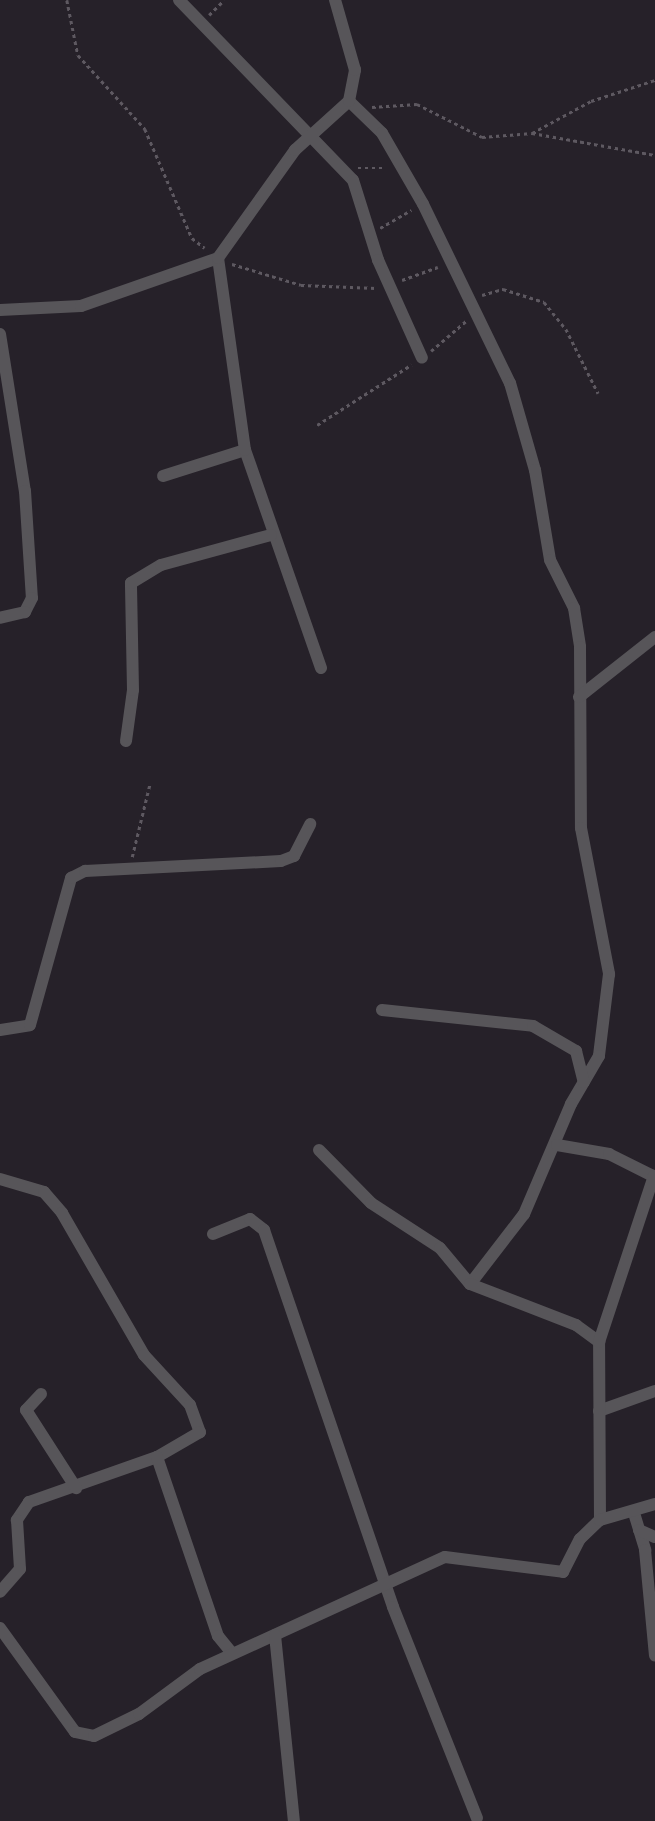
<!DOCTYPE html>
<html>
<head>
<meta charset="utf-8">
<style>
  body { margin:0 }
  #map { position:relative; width:655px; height:1821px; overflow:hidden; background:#262129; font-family:Overpass,sans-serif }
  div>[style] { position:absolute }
  .path>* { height:2.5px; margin-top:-1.25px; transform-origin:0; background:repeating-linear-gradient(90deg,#5e5961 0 3.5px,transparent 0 7px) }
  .minor>* { height:12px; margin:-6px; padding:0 6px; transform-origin:6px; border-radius:6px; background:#575559 }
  span { translate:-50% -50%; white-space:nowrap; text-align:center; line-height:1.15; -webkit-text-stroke:5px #0e0b0f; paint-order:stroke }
</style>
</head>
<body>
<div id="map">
  <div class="path">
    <div style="left:67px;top:0;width:56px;rotate:78.7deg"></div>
    <div style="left:78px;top:55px;width:100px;rotate:47.8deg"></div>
    <div style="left:145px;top:129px;width:119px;rotate:66.7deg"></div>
    <div style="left:192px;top:238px;width:16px;rotate:38deg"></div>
    <div style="left:209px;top:15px;width:21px;rotate:-45deg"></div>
    <div style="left:372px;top:107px;width:45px;rotate:-3.8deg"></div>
    <div style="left:417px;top:104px;width:73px;rotate:26.9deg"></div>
    <div style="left:482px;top:137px;width:50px;rotate:-4.6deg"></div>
    <div style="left:532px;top:133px;width:125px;rotate:10.1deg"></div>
    <div style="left:532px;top:133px;width:67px;rotate:-28.5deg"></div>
    <div style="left:591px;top:101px;width:67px;rotate:-18.2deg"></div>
    <div style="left:358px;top:168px;width:28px"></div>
    <div style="left:380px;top:228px;width:36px;rotate:-30deg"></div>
    <div style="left:232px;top:264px;width:72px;rotate:16.9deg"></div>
    <div style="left:301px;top:285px;width:75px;rotate:2.3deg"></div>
    <div style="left:402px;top:280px;width:38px;rotate:-20deg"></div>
    <div style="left:482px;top:295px;width:22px;rotate:-16deg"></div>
    <div style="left:503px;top:289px;width:43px;rotate:17.6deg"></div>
    <div style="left:544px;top:302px;width:35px;rotate:51deg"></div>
    <div style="left:566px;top:329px;width:72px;rotate:63.4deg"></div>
    <div style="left:431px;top:351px;width:46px;rotate:-40.6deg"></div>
    <div style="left:317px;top:425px;width:112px;rotate:-32.6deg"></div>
    <div style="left:132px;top:857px;width:76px;rotate:-76.3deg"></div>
  </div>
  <div class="minor">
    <div style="left:179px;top:0;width:250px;rotate:46deg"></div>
    <div style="left:353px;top:180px;width:84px;rotate:72.6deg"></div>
    <div style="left:378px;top:260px;width:107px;rotate:65.8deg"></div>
    <div style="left:349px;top:101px;width:46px;rotate:44.1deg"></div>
    <div style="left:382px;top:133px;width:82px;rotate:60deg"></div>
    <div style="left:423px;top:204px;width:199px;rotate:64.1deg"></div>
    <div style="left:510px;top:383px;width:91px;rotate:74deg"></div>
    <div style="left:535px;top:470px;width:91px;rotate:80.5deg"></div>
    <div style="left:550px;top:560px;width:54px;rotate:63.4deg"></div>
    <div style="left:574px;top:608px;width:39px;rotate:81deg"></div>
    <div style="left:580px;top:647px;width:181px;rotate:89.7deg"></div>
    <div style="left:581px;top:828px;width:149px;rotate:79.1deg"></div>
    <div style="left:609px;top:974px;width:83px;rotate:97deg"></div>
    <div style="left:599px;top:1056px;width:56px;rotate:120.3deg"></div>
    <div style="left:571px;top:1104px;width:120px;rotate:113.1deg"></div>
    <div style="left:524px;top:1214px;width:88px;rotate:127.6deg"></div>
    <div style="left:0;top:310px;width:81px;rotate:-2.8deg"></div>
    <div style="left:81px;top:306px;width:145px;rotate:-19.3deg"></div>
    <div style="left:0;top:334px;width:159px;rotate:81deg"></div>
    <div style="left:25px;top:491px;width:107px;rotate:86.3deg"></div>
    <div style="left:32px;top:598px;width:16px;rotate:117deg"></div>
    <div style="left:25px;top:612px;width:26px;rotate:167deg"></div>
    <div style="left:163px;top:476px;width:86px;rotate:-17.6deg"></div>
    <div style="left:321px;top:668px;width:231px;rotate:-109.2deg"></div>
    <div style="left:245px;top:450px;width:194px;rotate:-98deg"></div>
    <div style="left:218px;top:258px;width:133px;rotate:-54.5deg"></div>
    <div style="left:295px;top:150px;width:73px;rotate:-42.2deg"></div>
    <div style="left:349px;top:101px;width:32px;rotate:-79deg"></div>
    <div style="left:355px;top:70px;width:73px;rotate:-105.9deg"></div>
    <div style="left:579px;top:697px;width:97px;rotate:-38.3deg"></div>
    <div style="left:126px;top:741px;width:51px;rotate:-82.2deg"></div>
    <div style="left:133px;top:690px;width:107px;rotate:-91.1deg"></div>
    <div style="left:131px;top:583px;width:35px;rotate:-31deg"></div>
    <div style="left:161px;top:565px;width:114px;rotate:-15.3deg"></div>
    <div style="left:382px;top:1010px;width:152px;rotate:6deg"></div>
    <div style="left:533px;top:1026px;width:50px;rotate:30.2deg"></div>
    <div style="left:576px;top:1051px;width:32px;rotate:76deg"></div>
    <div style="left:0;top:1030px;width:30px;rotate:-9deg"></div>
    <div style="left:30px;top:1025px;width:153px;rotate:-74.4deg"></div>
    <div style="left:71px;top:878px;width:16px;rotate:-27deg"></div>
    <div style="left:85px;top:871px;width:196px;rotate:-2.9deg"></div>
    <div style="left:281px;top:861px;width:14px;rotate:-21deg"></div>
    <div style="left:294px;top:856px;width:36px;rotate:-63deg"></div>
    <div style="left:557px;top:1145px;width:53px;rotate:9.8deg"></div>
    <div style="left:609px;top:1154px;width:51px;rotate:26.6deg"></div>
    <div style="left:319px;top:1150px;width:74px;rotate:45.5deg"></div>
    <div style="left:371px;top:1203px;width:82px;rotate:33.1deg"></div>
    <div style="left:440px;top:1248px;width:47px;rotate:50.2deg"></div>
    <div style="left:470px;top:1284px;width:114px;rotate:21.1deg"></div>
    <div style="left:576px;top:1325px;width:29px;rotate:36deg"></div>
    <div style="left:0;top:1179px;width:46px;rotate:16.5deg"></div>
    <div style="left:44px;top:1192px;width:28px;rotate:49deg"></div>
    <div style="left:62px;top:1213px;width:164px;rotate:60deg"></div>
    <div style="left:144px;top:1355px;width:68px;rotate:47.4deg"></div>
    <div style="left:190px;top:1405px;width:29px;rotate:70deg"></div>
    <div style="left:200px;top:1432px;width:50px;rotate:149.8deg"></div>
    <div style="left:157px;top:1457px;width:136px;rotate:160.6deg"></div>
    <div style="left:29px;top:1502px;width:22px;rotate:124deg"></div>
    <div style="left:17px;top:1520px;width:49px;rotate:86.5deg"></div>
    <div style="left:20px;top:1569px;width:30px;rotate:131deg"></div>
    <div style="left:213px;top:1234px;width:40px;rotate:-22deg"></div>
    <div style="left:250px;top:1219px;width:18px;rotate:38deg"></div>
    <div style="left:264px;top:1230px;width:398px;rotate:71.1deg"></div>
    <div style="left:393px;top:1607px;width:227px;rotate:68.3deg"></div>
    <div style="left:41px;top:1394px;width:22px;rotate:133deg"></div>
    <div style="left:26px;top:1410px;width:93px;rotate:57.3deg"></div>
    <div style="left:599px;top:1411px;width:59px;rotate:-19.7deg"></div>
    <div style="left:157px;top:1457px;width:189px;rotate:71.2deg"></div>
    <div style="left:218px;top:1636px;width:22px;rotate:51deg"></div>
    <div style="left:634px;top:1513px;width:39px;rotate:73deg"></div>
    <div style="left:645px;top:1550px;width:106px;rotate:84.6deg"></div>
    <div style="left:600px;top:1520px;width:178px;rotate:-90.3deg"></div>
    <div style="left:599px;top:1342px;width:175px;rotate:-71.7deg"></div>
    <div style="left:639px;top:1530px;width:17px;rotate:24deg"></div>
    <div style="left:0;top:1628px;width:128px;rotate:54.2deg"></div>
    <div style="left:75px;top:1732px;width:19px;rotate:12deg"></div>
    <div style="left:94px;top:1736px;width:50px;rotate:-26.1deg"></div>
    <div style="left:139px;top:1714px;width:76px;rotate:-36.4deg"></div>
    <div style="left:200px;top:1669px;width:269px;rotate:-24.6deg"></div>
    <div style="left:445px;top:1557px;width:119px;rotate:7.2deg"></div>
    <div style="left:563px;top:1572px;width:37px;rotate:-63deg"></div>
    <div style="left:580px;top:1539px;width:28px;rotate:-44deg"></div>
    <div style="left:600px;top:1520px;width:57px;rotate:-16.2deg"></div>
    <div style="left:275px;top:1635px;width:187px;rotate:84.2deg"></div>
  </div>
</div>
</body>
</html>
